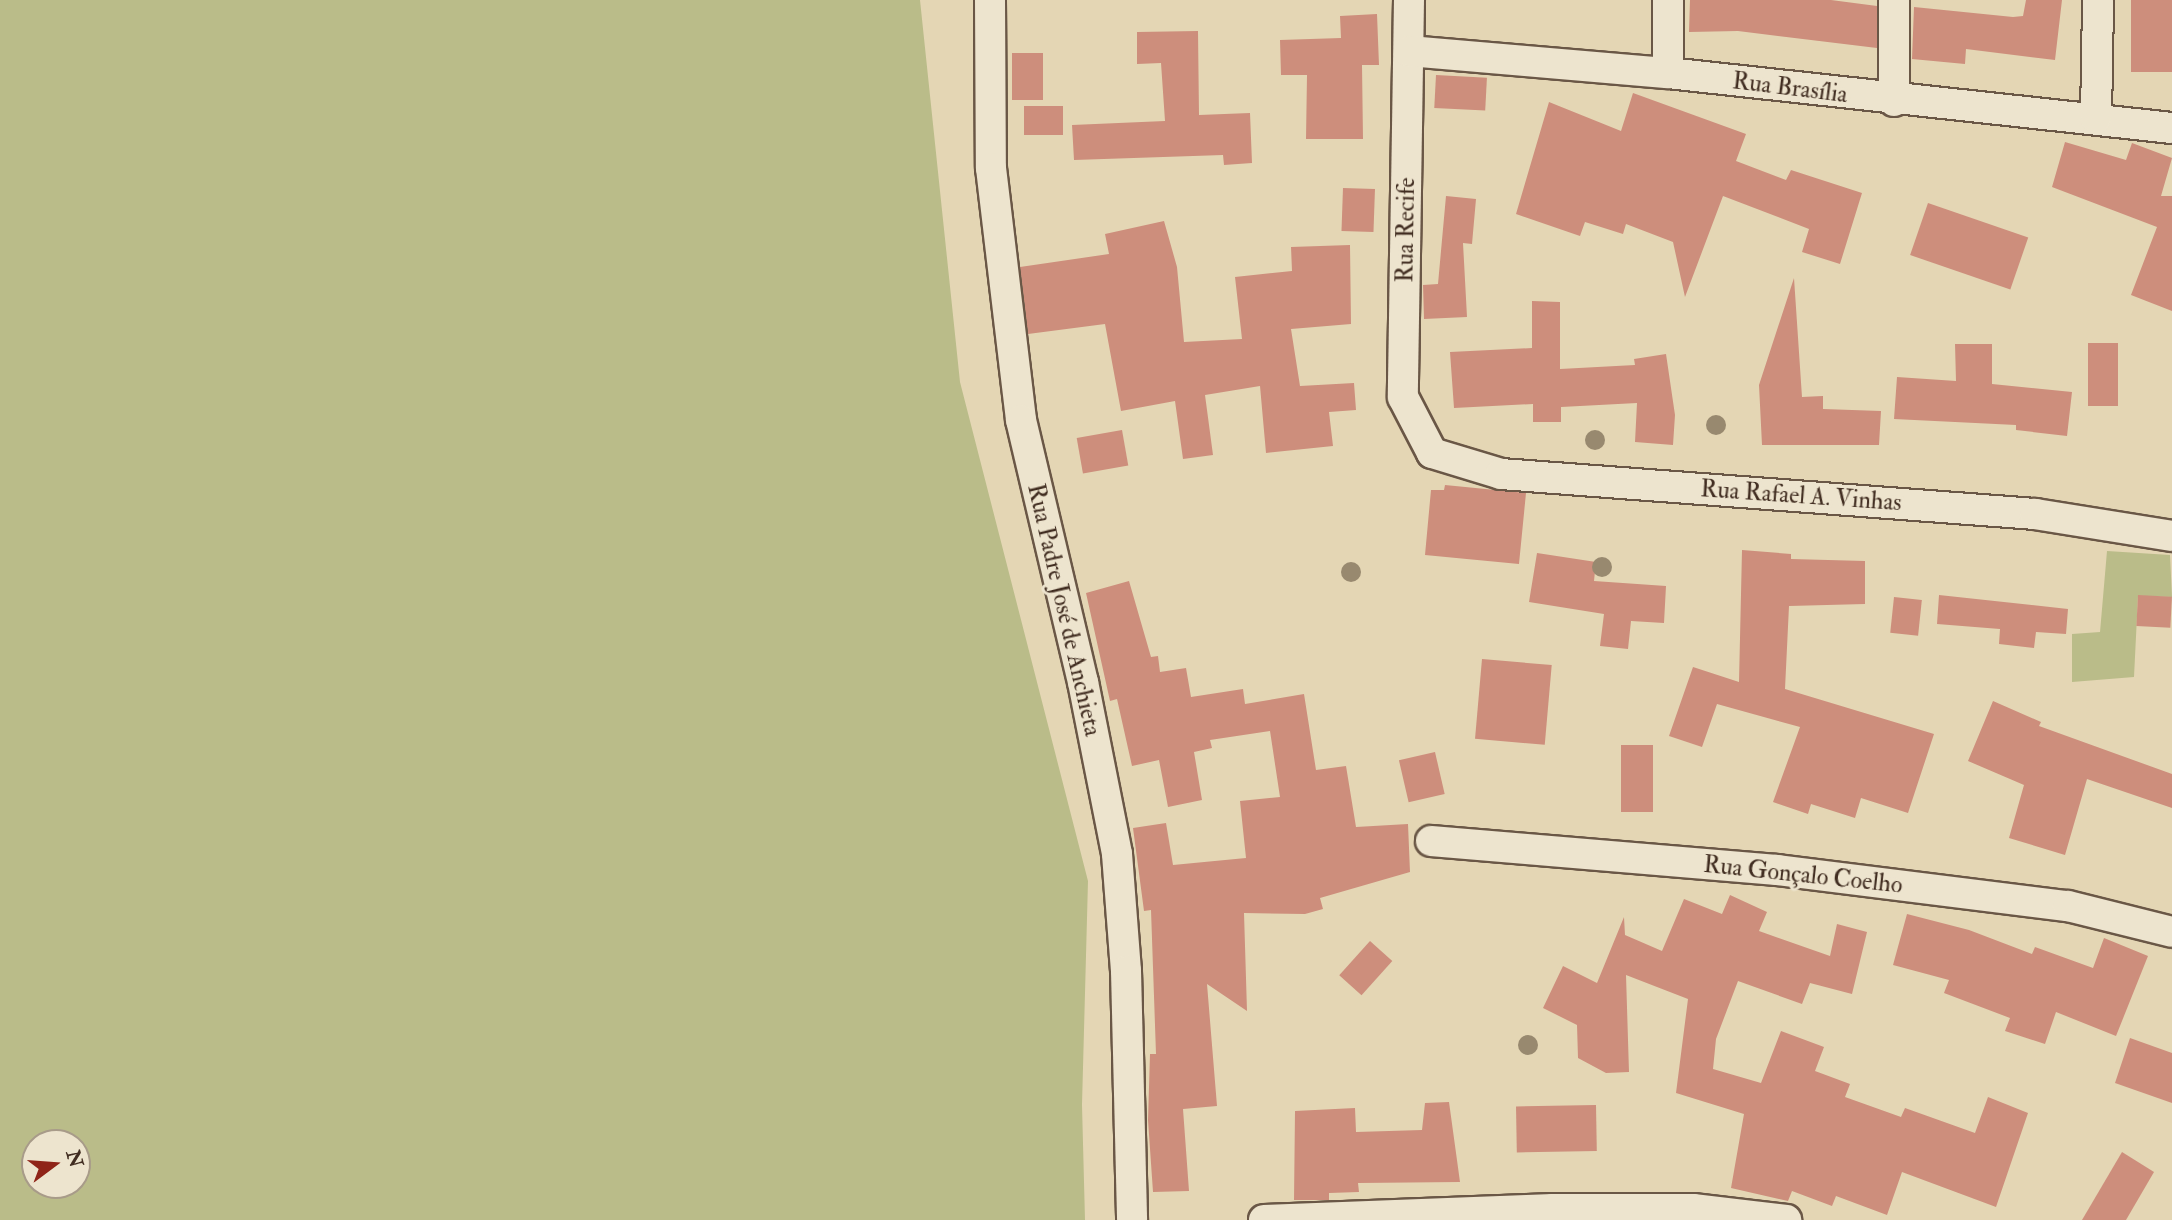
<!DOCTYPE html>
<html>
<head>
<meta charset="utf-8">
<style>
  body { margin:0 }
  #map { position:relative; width:2172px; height:1220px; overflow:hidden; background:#e4d6b4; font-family:"IM FELL Double Pica",serif }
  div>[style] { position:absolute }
  .green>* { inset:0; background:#babc89 }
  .building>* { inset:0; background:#cd8e7c; transform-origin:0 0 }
  .roads { filter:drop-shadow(2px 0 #6a5746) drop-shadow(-2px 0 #6a5746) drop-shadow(0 2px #6a5746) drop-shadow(0 -2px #6a5746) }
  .minor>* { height:30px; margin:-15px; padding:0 15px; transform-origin:15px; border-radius:15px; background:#ede4ce }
  .trees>* { width:20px; height:20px; margin:-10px; border-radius:50%; background:#98896f }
  span { translate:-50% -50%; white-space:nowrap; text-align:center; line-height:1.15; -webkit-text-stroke:6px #ede4ce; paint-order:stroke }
  .street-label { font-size:24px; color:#412d21 }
  .north { position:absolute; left:21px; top:1129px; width:70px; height:70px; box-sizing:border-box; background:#ede4ce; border:2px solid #a89b89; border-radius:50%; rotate:74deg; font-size:19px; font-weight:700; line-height:28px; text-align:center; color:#412d21 }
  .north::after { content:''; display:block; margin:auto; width:24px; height:32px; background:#8f2418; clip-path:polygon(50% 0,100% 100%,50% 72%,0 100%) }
</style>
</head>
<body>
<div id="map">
  <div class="green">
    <div style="clip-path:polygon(evenodd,0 0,920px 0,960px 382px,1088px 881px,1082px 1105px,1085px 1220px,0 1220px,0 0,77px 1143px,77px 1185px,35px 1185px,35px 1143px,77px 1143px)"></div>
    <div style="clip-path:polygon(2107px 551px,2170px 555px,2172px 597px,2138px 596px,2134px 677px,2072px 682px,2072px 634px,2100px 632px)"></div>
  </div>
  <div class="building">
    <div style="clip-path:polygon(1690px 0,1831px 0,1877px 6px,1877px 48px,1738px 31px,1689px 32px)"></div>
    <div style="clip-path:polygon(2026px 0,2062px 0,2055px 60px,1966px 49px,1965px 64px,1912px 59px,1914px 7px,2013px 17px,2023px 16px)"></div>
    <div style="left:2131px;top:0;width:41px;height:72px"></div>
    <div style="clip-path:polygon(1377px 14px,1379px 65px,1362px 65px,1363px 139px,1306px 139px,1307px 75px,1281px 75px,1280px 40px,1341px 38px,1340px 16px)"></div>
    <div style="clip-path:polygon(1198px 31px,1199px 115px,1250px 113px,1252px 163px,1224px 165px,1223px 155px,1074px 160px,1072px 125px,1165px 121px,1161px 63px,1137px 64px,1137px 32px)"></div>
    <div style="left:1012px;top:53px;width:31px;height:47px"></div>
    <div style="left:1436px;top:75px;width:51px;height:33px;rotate:3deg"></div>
    <div style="clip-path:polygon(1633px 93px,1746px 134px,1736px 161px,1786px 180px,1791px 170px,1862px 193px,1840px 264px,1802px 252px,1809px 229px,1723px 196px,1685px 297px,1673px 242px,1626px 224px,1623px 234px,1585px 222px,1580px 236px,1516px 214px,1549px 102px,1621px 131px)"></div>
    <div style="left:1024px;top:106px;width:39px;height:29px"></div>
    <div style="clip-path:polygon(2065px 142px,2126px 160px,2132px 143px,2172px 158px,2161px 196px,2172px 196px,2172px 311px,2131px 295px,2157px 227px,2052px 187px)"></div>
    <div style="left:1343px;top:188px;width:32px;height:43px;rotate:2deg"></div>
    <div style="clip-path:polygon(1446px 196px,1476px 199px,1472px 244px,1463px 243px,1467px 317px,1424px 319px,1423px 285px,1438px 284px)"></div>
    <div style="left:1928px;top:203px;width:106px;height:55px;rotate:19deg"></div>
    <div style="clip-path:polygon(1164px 221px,1177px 267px,1184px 342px,1242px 339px,1235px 277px,1292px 271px,1291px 247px,1350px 245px,1351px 324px,1291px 329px,1300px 386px,1354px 383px,1356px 410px,1329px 412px,1333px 446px,1266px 453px,1260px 386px,1205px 395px,1213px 455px,1183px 459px,1175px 401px,1121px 411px,1105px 324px,1028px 334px,1020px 267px,1109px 254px,1105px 234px)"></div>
    <div style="clip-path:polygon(1794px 278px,1802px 397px,1823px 396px,1823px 409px,1881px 411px,1879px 445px,1762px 445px,1759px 385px)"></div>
    <div style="clip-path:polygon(1532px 301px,1560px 302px,1560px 369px,1635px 365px,1634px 359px,1666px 354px,1675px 415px,1673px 445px,1635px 442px,1637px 403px,1561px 407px,1561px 422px,1533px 422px,1533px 404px,1454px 408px,1450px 352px,1532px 348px)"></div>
    <div style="left:2088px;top:343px;width:30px;height:63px"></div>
    <div style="clip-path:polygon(1955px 344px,1992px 344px,1992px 384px,2072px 392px,2067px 436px,2016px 430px,2016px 425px,1894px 419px,1897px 377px,1956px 381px)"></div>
    <div style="left:1122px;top:430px;width:36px;height:46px;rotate:80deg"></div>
    <div style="clip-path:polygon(1445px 485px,1526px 493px,1519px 564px,1425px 555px,1431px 490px,1444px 490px)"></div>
    <div style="clip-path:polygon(1742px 550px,1791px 554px,1791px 559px,1865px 561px,1865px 604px,1789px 606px,1785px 689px,1934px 734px,1908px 813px,1861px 798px,1855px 818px,1811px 804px,1808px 814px,1773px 802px,1800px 727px,1717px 704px,1702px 747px,1669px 736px,1693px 667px,1739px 682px)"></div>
    <div style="clip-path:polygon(1537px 553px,1596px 562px,1594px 581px,1666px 586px,1664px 623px,1631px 621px,1628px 649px,1600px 646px,1604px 614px,1529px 602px)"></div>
    <div style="clip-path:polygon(1129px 581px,1151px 657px,1158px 656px,1160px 672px,1186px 668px,1191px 697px,1243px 689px,1245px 704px,1304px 694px,1316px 770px,1346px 766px,1356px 827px,1408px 824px,1410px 872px,1320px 898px,1323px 909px,1305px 914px,1244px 913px,1247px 1011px,1207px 984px,1217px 1106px,1183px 1109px,1189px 1191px,1153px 1192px,1148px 1120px,1150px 1054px,1156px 1054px,1151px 910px,1144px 911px,1133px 828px,1166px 823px,1173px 865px,1246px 858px,1240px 801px,1280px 797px,1270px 731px,1210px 740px,1212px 748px,1194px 752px,1202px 800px,1168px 807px,1159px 760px,1132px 766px,1117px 699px,1110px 701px,1086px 593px)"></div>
    <div style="clip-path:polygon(1939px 595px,2068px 609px,2066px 634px,2036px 632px,2034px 648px,1999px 644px,2000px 629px,1937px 624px)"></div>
    <div style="left:2138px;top:595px;width:34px;height:31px;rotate:3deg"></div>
    <div style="left:1894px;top:597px;width:28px;height:36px;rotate:6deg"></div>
    <div style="left:1482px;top:659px;width:70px;height:80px;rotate:5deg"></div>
    <div style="clip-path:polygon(1993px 701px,2041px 722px,2039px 726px,2172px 774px,2172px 808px,2087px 779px,2065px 855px,2009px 838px,2024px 785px,1968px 761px)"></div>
    <div style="left:1621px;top:745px;width:32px;height:67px"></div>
    <div style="left:1435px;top:752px;width:43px;height:37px;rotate:77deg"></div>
    <div style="clip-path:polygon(1730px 895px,1767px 912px,1759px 931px,1830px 956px,1837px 924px,1867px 932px,1852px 994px,1810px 983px,1802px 1004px,1738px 981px,1716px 1039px,1713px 1069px,1761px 1083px,1781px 1031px,1824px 1047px,1815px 1071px,1850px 1084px,1845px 1097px,1901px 1117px,1905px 1108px,1975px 1133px,1988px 1097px,2028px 1113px,1996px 1207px,1902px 1172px,1887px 1215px,1836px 1196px,1832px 1206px,1792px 1191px,1788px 1201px,1731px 1188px,1744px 1114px,1676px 1093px,1688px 999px,1626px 975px,1629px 1072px,1606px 1073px,1578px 1058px,1577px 1025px,1543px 1008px,1563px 966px,1597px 983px,1624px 917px,1625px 935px,1662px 951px,1684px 899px,1722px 914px)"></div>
    <div style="clip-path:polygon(1907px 914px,1969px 930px,2032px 954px,2035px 947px,2093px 968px,2104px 938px,2148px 956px,2116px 1036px,2056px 1012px,2045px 1044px,2005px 1031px,2010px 1018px,1944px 993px,1949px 980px,1893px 965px)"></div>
    <div style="left:1370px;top:941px;width:30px;height:46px;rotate:42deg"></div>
    <div style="clip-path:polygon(2130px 1038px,2172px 1053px,2172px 1103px,2115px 1083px)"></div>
    <div style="clip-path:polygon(1449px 1102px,1460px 1182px,1358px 1183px,1359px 1192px,1329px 1193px,1329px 1200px,1294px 1200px,1295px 1111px,1355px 1108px,1356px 1132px,1422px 1130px,1425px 1103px)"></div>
    <div style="left:1596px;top:1105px;width:46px;height:80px;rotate:89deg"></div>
    <div style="clip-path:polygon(2122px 1152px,2154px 1172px,2126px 1220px,2082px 1220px)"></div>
  </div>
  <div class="roads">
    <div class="minor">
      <div style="left:990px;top:0;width:168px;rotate:89.7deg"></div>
      <div style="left:991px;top:168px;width:254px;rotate:83.2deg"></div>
      <div style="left:1021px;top:420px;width:269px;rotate:76.7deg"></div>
      <div style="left:1083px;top:682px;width:175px;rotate:78.8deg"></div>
      <div style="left:1117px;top:854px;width:117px;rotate:85.6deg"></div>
      <div style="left:1126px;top:971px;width:249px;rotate:88.6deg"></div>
      <div style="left:1409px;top:0;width:397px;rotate:90.9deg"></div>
      <div style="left:1403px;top:397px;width:63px;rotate:62.6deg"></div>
      <div style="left:1432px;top:453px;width:72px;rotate:16.9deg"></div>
      <div style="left:1501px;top:474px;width:535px;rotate:4.28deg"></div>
      <div style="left:2035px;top:514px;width:139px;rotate:9.1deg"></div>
      <div style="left:1894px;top:0;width:101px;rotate:90deg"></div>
      <div style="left:1409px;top:51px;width:260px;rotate:4.9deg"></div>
      <div style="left:1668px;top:73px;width:507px;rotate:6.23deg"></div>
      <div style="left:1668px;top:73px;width:73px;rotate:-90deg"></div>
      <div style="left:2096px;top:118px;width:118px;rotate:-89deg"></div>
      <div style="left:1431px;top:841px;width:347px;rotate:4.8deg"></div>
      <div style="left:1777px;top:870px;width:293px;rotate:7.1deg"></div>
      <div style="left:2068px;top:906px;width:107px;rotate:14deg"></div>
      <div style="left:1264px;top:1220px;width:289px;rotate:-2.2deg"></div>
      <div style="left:1553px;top:1209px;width:140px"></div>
      <div style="left:1693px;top:1209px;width:94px;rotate:6.7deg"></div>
    </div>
  </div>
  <div class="trees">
    <div style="left:1716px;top:425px"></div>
    <div style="left:1595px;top:440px"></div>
    <div style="left:1602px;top:567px"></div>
    <div style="left:1351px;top:572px"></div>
    <div style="left:1528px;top:1045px"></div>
  </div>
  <div class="street-label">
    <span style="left:1790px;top:88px;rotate:7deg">Rua Brasília</span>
    <span style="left:1406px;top:230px;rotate:-89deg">Rua Recife</span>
    <span style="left:1801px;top:496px;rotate:4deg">Rua Rafael A. Vinhas</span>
    <span style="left:1064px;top:610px;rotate:77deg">Rua Padre José de Anchieta</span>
    <span style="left:1803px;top:875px;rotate:6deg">Rua Gonçalo Coelho</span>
  </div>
  <div class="north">N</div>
</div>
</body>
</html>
